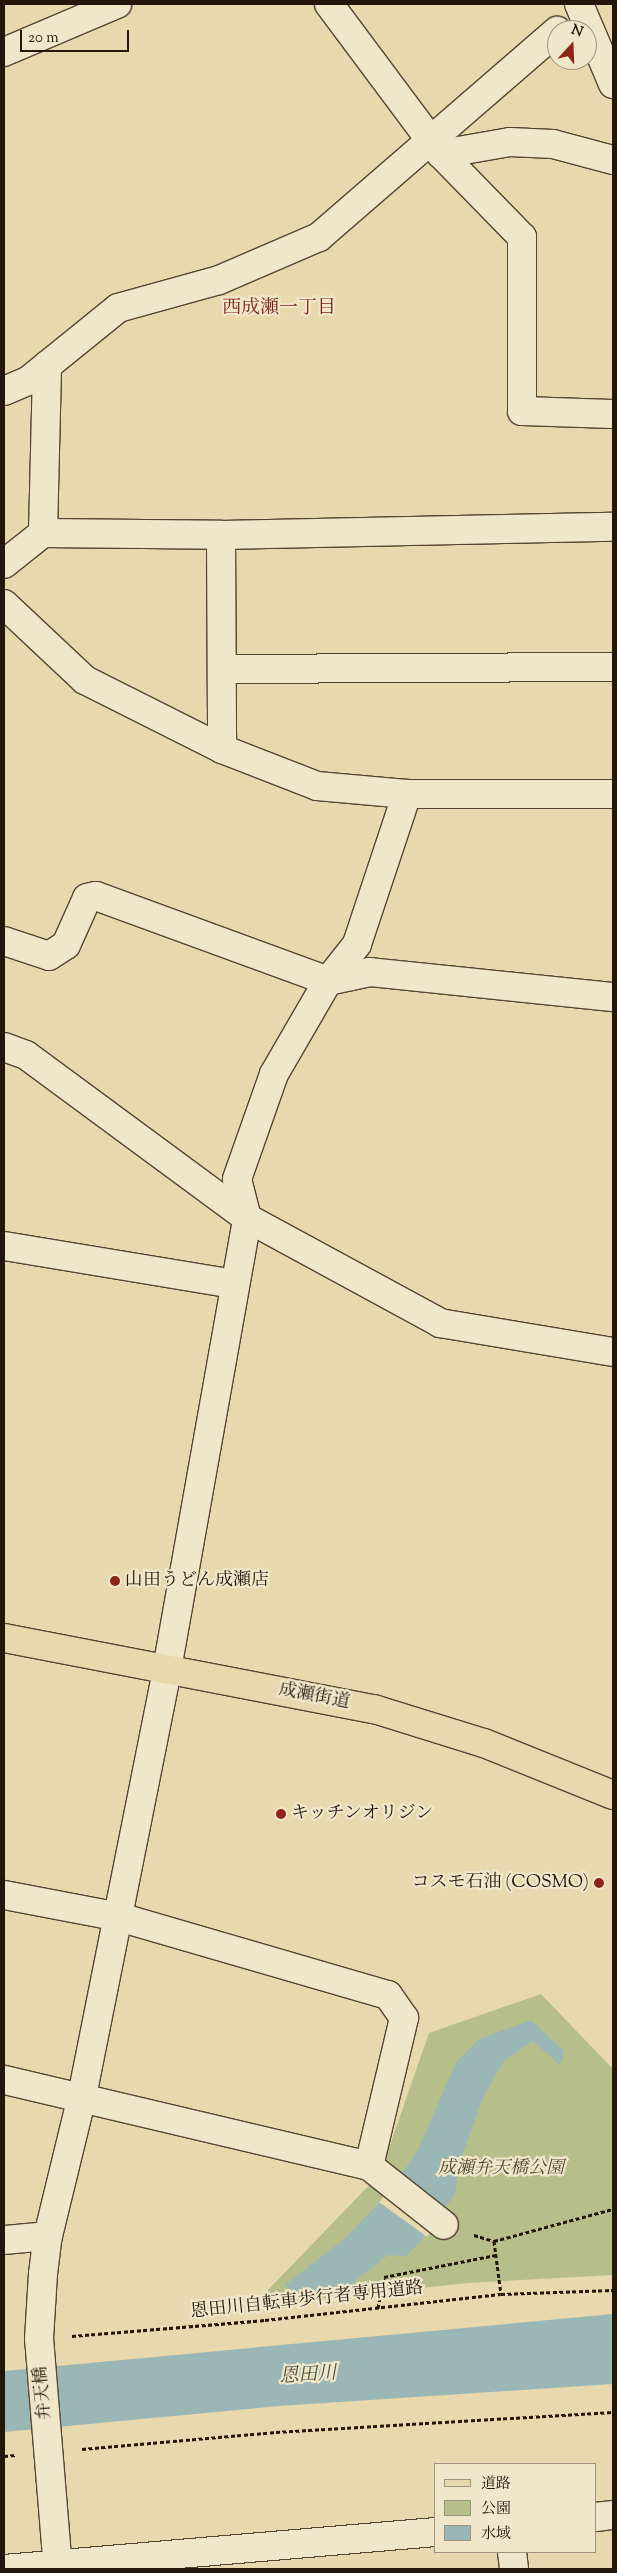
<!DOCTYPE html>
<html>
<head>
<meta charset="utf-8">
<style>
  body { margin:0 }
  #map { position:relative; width:617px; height:2573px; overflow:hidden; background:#e8d8ae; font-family:"Sorts Mill Goudy","Noto Serif JP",serif }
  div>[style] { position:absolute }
  .green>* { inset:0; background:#b6bf8a }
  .water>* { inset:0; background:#9bb7b5 }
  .pier>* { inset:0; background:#e8d8ae; transform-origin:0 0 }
  .path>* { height:3px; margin-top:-1.5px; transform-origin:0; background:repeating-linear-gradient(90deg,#24160a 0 4px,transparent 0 6.5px) }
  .roads { filter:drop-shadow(1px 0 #554633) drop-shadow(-1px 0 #554633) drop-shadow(0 1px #554633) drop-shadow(0 -1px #554633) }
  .minor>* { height:28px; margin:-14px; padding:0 14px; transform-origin:14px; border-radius:14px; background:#f0e6ca }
  .major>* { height:28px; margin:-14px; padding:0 14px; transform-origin:14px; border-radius:14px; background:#e8d8ae }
  .dots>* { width:14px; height:14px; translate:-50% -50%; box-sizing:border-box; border:2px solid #f0e6ca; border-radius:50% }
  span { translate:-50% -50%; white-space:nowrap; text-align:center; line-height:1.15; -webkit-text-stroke:4.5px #f0e6ca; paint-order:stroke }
  .poi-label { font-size:18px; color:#24160a }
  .left { translate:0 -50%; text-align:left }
  .right { translate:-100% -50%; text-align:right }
  .street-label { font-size:18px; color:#24160a }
  .park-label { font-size:18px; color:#504930; font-style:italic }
  .neighbourhood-label { font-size:19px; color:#7a1f14 }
  .water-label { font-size:19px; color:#4e4e46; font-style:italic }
  .frame { position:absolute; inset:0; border:5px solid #24160a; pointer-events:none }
  .legend { position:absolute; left:434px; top:2463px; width:162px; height:90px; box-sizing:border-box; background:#f0e6ca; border:1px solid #9e937d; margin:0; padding:6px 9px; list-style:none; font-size:15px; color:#24160a }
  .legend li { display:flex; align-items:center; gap:10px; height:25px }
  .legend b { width:25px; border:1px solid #9e937d }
  .north { position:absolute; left:547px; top:20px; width:50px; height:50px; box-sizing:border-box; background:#f0e6ca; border:1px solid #9e937d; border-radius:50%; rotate:20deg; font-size:14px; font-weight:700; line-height:20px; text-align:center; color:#24160a }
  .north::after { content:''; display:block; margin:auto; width:18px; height:22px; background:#8f2418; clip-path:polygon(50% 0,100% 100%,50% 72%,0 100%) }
  .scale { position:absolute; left:20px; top:30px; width:109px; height:22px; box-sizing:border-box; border:2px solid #24160a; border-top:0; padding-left:6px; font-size:15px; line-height:18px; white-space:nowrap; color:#24160a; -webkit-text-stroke:4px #f0e6ca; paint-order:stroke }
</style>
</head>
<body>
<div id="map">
  <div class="green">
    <div style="clip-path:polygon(541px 1994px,613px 2069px,613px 2275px,468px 2283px,283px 2303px,267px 2291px,380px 2174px,429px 2033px)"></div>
  </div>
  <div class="water">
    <div style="clip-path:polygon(531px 2020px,564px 2051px,560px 2065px,533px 2041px,504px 2061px,482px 2100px,459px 2165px,455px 2194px,418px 2244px,406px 2256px,388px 2255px,356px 2280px,348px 2291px,297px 2295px,285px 2285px,344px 2239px,389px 2193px,418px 2150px,456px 2062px,479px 2039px)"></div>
    <div style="clip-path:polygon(613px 2314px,613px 2384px,279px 2406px,4px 2432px,4px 2371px)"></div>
  </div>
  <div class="pier">
    <div style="left:400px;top:2174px;width:59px;height:35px;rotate:36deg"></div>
  </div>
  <div class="path">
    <div style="left:474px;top:2235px;width:21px;rotate:17deg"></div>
    <div style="left:494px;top:2241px;width:123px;rotate:-15.1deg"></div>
    <div style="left:494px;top:2241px;width:53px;rotate:82.5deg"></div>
    <div style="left:378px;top:2308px;width:32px;rotate:-79deg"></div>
    <div style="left:384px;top:2277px;width:114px;rotate:-11.1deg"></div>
    <div style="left:72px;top:2336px;width:194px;rotate:-4.7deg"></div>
    <div style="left:265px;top:2320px;width:237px;rotate:-6.3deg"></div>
    <div style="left:501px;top:2294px;width:112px;rotate:-2deg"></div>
    <div style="left:82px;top:2449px;width:195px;rotate:-5deg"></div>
    <div style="left:276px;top:2432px;width:338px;rotate:-3.4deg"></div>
    <div style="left:4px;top:2456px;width:12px;rotate:-5deg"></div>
  </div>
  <div class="roads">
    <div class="minor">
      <div style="left:329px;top:4px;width:187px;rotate:53.3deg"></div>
      <div style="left:441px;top:154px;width:116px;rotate:45.7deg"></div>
      <div style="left:522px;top:237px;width:174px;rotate:90deg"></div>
      <div style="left:522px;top:411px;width:91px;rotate:1.9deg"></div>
      <div style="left:579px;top:4px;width:87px;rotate:67deg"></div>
      <div style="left:4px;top:52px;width:123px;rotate:-23deg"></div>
      <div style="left:441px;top:154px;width:70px;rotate:-9.9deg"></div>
      <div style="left:510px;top:142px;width:43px;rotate:2.7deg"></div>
      <div style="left:553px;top:144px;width:62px;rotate:14.9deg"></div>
      <div style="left:4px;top:391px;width:26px;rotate:-23deg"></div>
      <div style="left:28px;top:381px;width:116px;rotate:-39deg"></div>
      <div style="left:118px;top:308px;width:105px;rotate:-15.5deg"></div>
      <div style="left:219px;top:280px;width:109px;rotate:-23.3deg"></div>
      <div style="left:319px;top:237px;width:315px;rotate:-40.9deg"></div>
      <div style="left:43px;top:533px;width:168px;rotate:-88.6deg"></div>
      <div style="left:221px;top:535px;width:214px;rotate:89.7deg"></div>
      <div style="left:4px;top:564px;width:50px;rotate:-38.5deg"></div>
      <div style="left:43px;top:533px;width:178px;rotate:0.6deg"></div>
      <div style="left:221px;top:535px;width:392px;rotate:-1.2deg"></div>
      <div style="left:4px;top:604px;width:111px;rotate:43.2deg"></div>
      <div style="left:85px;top:680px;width:153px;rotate:26.7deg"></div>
      <div style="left:222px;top:749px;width:102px;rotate:21.3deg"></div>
      <div style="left:317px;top:786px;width:90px;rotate:5.1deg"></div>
      <div style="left:407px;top:794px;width:206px"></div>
      <div style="left:224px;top:669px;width:389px;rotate:-0.3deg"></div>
      <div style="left:4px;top:941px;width:47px;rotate:18.4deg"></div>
      <div style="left:49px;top:956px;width:20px;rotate:-33deg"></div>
      <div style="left:66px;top:945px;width:51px;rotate:-65.9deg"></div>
      <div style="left:87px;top:898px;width:9px;rotate:-13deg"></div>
      <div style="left:96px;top:896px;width:247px;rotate:20.1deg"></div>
      <div style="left:328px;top:981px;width:43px;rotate:-12.1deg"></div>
      <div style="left:370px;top:972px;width:244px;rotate:5.9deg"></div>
      <div style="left:4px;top:1047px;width:23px;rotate:20deg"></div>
      <div style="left:26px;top:1055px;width:275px;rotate:36.4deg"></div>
      <div style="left:247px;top:1218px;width:220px;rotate:28.5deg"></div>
      <div style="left:440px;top:1323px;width:175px;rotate:9.5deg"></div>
      <div style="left:4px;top:1246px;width:232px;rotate:9.4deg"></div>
      <div style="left:4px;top:1895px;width:117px;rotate:10.8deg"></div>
      <div style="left:119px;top:1917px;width:280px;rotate:16.2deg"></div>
      <div style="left:388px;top:1995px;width:28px;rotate:55deg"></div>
      <div style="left:404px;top:2018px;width:152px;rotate:103.3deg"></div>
      <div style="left:369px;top:2166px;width:375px;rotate:-166.7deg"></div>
      <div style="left:369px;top:2166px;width:95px;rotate:38.2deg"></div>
      <div style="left:4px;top:2240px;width:44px;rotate:-5.2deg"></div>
      <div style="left:596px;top:2517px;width:17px;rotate:-7deg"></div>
      <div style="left:512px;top:2552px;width:17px;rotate:83deg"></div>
      <div style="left:4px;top:2569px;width:434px;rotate:-4.9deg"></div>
      <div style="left:58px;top:2569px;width:231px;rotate:-94.7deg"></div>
      <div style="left:39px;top:2339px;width:65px;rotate:-86.5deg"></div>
      <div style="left:43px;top:2274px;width:38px;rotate:-83deg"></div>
      <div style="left:48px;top:2236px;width:144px;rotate:-76.3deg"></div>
      <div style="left:82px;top:2096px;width:435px;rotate:-78.7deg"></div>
      <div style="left:167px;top:1669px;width:458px;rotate:-79.9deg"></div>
      <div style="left:247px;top:1218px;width:40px;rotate:-104.4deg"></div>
      <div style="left:237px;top:1179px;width:111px;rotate:-70.6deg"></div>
      <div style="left:274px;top:1074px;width:108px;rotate:-59.9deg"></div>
      <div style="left:328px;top:981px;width:47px;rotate:-51.9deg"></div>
      <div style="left:357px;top:944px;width:158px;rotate:-71.6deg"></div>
    </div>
    <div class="major">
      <div style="left:4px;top:1638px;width:377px;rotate:10.9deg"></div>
      <div style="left:374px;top:1709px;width:115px;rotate:17.2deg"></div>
      <div style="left:484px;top:1743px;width:139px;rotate:22deg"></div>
    </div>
  </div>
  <div class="dots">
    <div style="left:115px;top:1581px;background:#8f2418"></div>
    <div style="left:281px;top:1814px;background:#8f2418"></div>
    <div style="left:599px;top:1883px;background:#8f2418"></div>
  </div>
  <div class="poi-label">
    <span class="left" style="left:125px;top:1581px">山田うどん成瀬店</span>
    <span class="left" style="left:291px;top:1814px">キッチンオリジン</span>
    <span class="right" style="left:589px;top:1883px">コスモ石油 (COSMO)</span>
  </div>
  <div class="street-label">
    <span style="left:314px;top:1697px;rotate:11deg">成瀬街道</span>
    <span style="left:307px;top:2301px;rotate:-6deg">恩田川自転車歩行者専用道路</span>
    <span style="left:44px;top:2393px;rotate:-95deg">弁天橋</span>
  </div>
  <div class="park-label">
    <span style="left:501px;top:2169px">成瀬弁天橋公園</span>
  </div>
  <div class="neighbourhood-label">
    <span style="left:279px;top:309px">西成瀬一丁目</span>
  </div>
  <div class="water-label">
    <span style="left:308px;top:2376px;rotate:-4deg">恩田川</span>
  </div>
  <div class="frame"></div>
  <ul class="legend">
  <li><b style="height:6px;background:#e8d8ae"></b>道路</li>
  <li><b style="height:14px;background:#b6bf8a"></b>公園</li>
  <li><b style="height:14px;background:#9bb7b5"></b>水域</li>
  </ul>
  <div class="north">N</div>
  <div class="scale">20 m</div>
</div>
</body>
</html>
